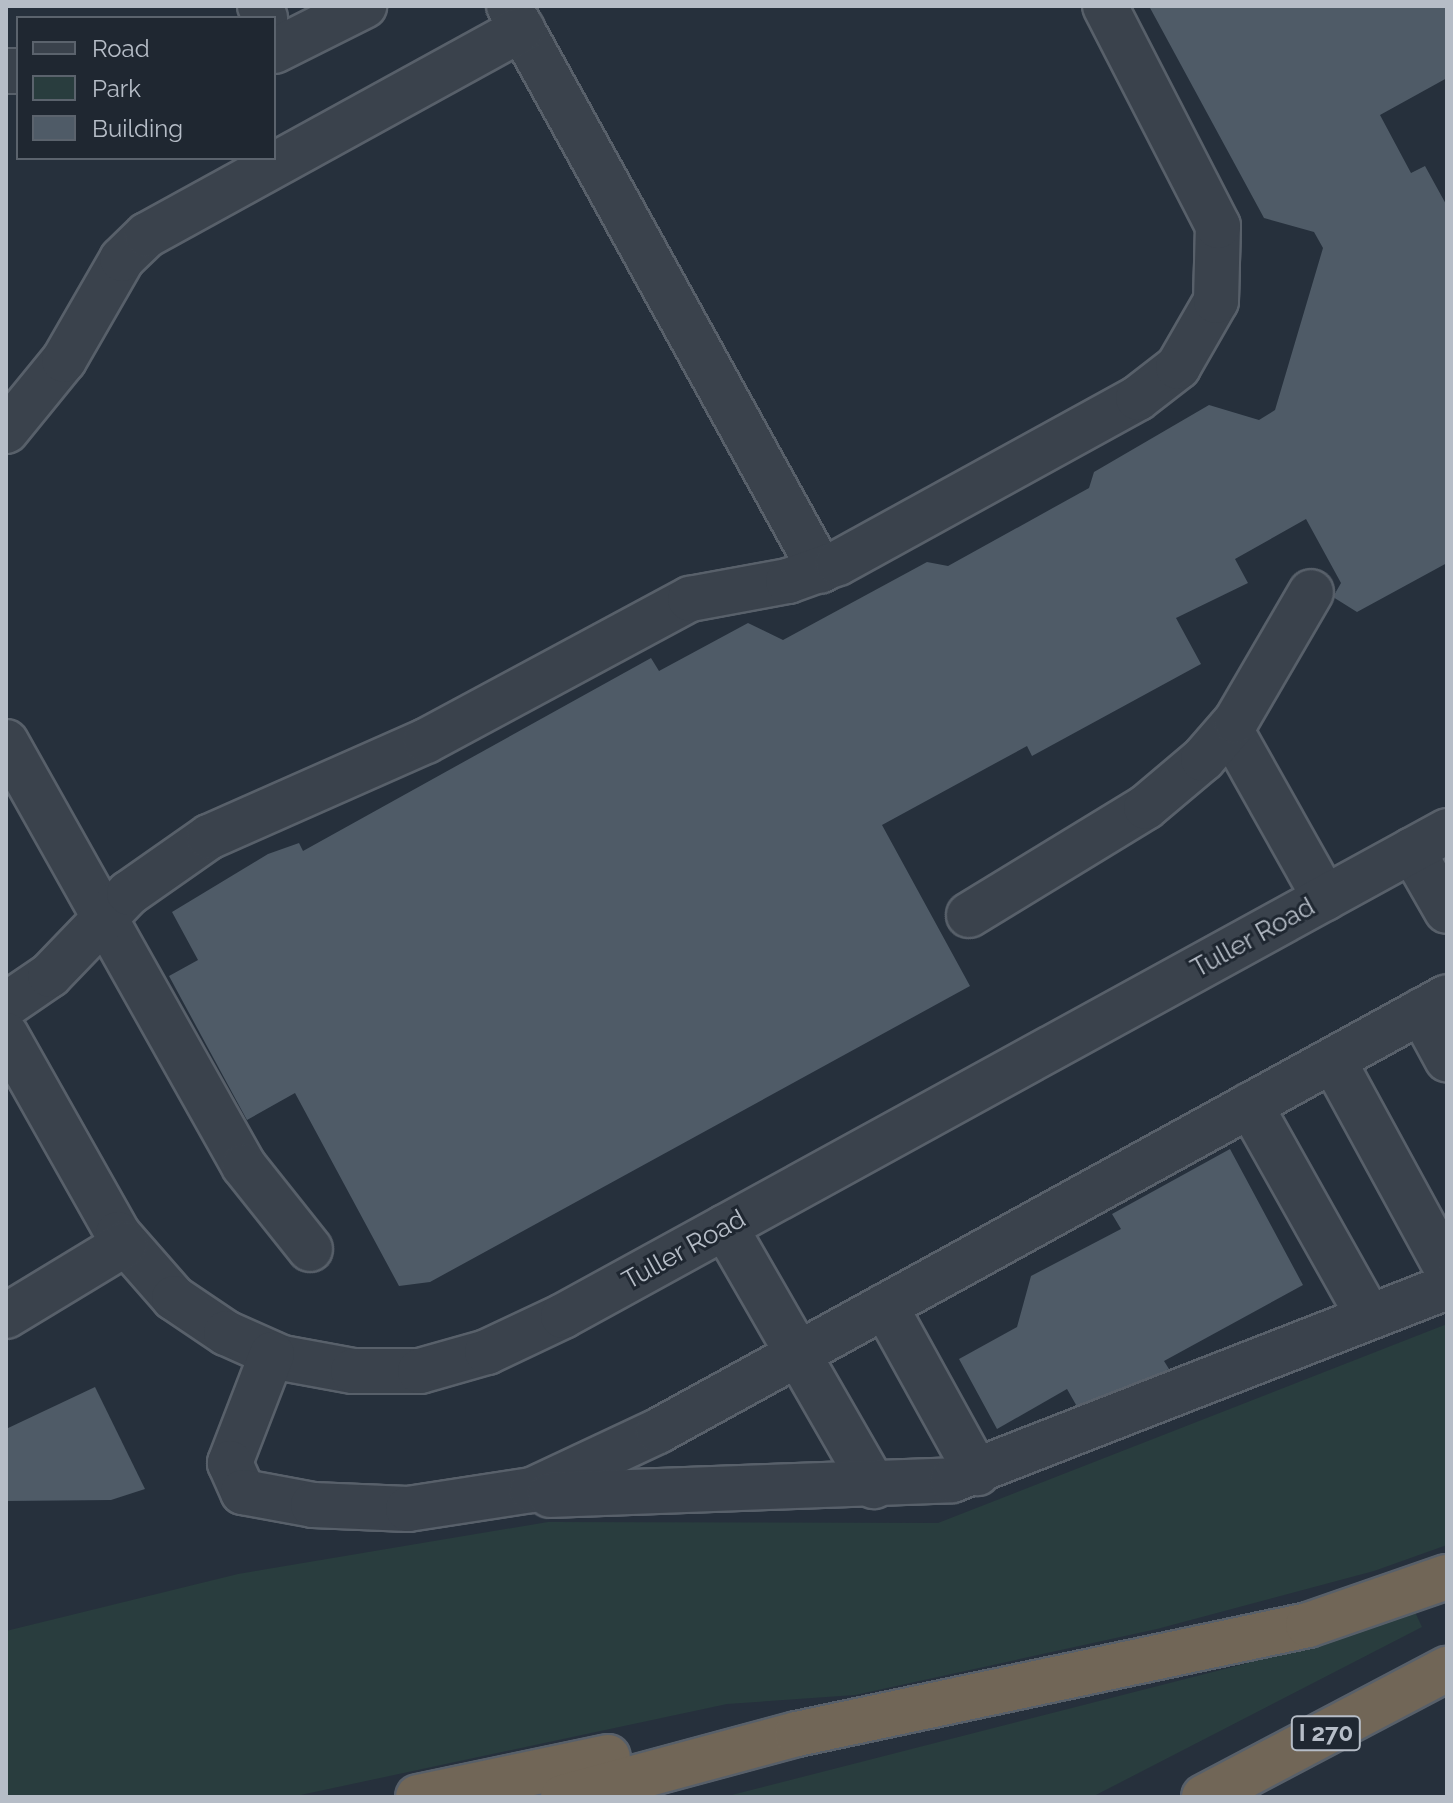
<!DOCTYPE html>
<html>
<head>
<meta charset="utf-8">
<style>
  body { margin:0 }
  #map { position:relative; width:1453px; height:1803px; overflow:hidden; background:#26303c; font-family:Raleway,sans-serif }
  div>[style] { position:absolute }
  .green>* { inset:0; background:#293d3e }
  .building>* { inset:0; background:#4f5b67 }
  .roads { filter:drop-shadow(2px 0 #58606a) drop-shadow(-2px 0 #58606a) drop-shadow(0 2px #58606a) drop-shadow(0 -2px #58606a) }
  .minor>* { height:44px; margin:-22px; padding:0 22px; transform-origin:22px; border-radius:22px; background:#3a424c }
  .highway>* { height:44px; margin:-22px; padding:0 22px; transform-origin:22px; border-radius:22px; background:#716657 }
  span { translate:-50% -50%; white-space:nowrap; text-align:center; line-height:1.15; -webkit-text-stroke:6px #1f2731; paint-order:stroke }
  .shield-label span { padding:2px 6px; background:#1f2731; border:2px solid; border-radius:6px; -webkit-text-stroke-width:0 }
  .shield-label { font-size:24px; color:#b6bdc7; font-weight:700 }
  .street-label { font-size:26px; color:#b6bdc7 }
  .frame { position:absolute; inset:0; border:8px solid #b6bdc7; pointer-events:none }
  .legend { position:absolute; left:16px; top:16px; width:260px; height:144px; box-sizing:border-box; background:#1f2731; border:2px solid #5b636d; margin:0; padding:10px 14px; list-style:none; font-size:24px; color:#b6bdc7 }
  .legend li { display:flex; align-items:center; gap:16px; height:40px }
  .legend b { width:40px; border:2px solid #5b636d }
</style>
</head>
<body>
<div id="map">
  <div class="green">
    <div style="clip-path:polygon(1447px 1324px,1447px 1545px,1374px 1571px,1157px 1629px,855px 1695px,727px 1704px,291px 1797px,6px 1797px,6px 1631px,238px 1574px,548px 1522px,938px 1523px)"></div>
    <div style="clip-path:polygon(1414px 1610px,1422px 1627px,1092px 1797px,724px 1797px,1244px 1664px)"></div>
  </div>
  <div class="building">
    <div style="clip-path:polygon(1149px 6px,1447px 6px,1447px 78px,1380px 115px,1411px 173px,1425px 166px,1447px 206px,1447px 563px,1357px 612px,1333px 597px,1341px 583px,1306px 519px,1235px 559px,1248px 583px,1176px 618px,1201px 664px,1032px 756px,1027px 746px,882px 825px,970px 986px,430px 1282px,399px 1286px,295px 1093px,247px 1120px,169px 976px,198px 960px,172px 912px,268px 854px,299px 843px,303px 851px,651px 658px,659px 671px,748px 623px,783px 640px,927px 562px,948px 566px,1089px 488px,1094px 472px,1209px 405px,1259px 420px,1275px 410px,1323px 248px,1314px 232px,1264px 218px)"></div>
    <div style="clip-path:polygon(1230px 1149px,1303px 1285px,1164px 1361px,1169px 1369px,1083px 1417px,1067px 1389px,997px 1429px,959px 1359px,1017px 1327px,1031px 1276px,1121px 1229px,1112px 1214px)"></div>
    <div style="clip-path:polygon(95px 1387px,145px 1489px,111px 1500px,6px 1501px,6px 1429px)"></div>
  </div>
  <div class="roads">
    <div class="minor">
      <div style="left:260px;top:6px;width:13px;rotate:67deg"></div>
      <div style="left:509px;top:6px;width:645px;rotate:61.09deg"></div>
      <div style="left:274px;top:51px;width:101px;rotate:-26.6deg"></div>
      <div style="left:6px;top:71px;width:12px"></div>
      <div style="left:6px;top:431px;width:92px;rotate:-50.8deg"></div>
      <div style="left:64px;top:360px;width:116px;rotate:-60.1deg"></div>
      <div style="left:122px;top:259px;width:35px;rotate:-44deg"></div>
      <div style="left:147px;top:235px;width:428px;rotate:-28.8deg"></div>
      <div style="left:1230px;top:729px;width:194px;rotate:60.7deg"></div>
      <div style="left:6px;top:742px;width:486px;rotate:60.7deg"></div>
      <div style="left:244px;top:1166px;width:106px;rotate:51.5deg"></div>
      <div style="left:1412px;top:850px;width:70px;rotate:60.2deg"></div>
      <div style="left:969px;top:915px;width:207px;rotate:-31.4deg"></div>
      <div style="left:1146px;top:807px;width:75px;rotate:-40.1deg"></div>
      <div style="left:1203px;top:759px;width:50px;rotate:-49deg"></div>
      <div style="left:1236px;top:721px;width:149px;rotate:-59.8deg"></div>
      <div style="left:6px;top:1005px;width:53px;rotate:-34.3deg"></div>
      <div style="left:50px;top:975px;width:114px;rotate:-46.1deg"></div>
      <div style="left:129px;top:893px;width:98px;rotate:-35deg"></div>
      <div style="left:209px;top:837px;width:237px;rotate:-23.9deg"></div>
      <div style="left:426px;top:741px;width:300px;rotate:-28.3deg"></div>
      <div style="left:690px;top:599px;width:100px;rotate:-10.4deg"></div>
      <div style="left:788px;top:581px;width:53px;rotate:-19.8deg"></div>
      <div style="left:838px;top:563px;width:342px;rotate:-28.8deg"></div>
      <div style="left:1138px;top:398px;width:51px;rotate:-37.8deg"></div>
      <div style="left:1178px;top:367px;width:76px;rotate:-60.1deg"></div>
      <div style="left:1216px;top:301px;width:75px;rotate:-88.5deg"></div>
      <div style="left:1218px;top:226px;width:247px;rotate:-117.2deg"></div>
      <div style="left:1421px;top:1011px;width:55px;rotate:61.6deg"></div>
      <div style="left:6px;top:1035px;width:228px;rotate:60.6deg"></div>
      <div style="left:118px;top:1234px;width:85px;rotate:48.8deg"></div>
      <div style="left:174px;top:1298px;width:63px;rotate:33.9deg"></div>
      <div style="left:226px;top:1333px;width:61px;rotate:24.1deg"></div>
      <div style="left:282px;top:1358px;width:72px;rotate:10.4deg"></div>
      <div style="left:353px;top:1371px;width:67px"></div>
      <div style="left:420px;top:1371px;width:70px;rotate:-15.8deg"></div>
      <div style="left:487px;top:1352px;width:84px;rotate:-25.3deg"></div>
      <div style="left:563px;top:1316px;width:1008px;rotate:-28.75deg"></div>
      <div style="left:1333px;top:1060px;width:238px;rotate:61.4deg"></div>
      <div style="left:1250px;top:1105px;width:243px;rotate:60.7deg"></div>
      <div style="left:725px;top:1227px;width:299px;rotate:60.1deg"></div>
      <div style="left:885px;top:1306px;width:191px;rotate:61.1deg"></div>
      <div style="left:6px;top:1316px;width:139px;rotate:-31.2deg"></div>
      <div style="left:272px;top:1354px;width:117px;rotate:111.1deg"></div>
      <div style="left:230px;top:1463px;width:32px;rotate:66deg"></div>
      <div style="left:243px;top:1492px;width:71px;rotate:10.5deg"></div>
      <div style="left:313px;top:1505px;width:95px;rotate:2.4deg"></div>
      <div style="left:408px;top:1509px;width:125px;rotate:-8.7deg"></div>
      <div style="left:532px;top:1490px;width:139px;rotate:-25.1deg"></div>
      <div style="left:658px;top:1431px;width:900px;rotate:-28.81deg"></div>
      <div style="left:550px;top:1495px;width:402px;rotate:-2.1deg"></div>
      <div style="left:952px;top:1480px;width:531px;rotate:-21.3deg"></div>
    </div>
    <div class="highway">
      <div style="left:418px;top:1797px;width:194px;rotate:-11.9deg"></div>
      <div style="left:563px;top:1797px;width:242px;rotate:-15.1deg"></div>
      <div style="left:797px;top:1734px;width:522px;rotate:-12.04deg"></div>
      <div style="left:1308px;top:1625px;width:147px;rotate:-19.1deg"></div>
      <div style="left:1204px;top:1797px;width:275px;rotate:-27.8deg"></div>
    </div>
  </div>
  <div class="shield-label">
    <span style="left:1326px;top:1733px">I 270</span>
  </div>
  <div class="street-label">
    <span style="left:1253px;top:938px;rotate:-29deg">Tuller Road</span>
    <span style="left:684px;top:1250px;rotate:-29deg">Tuller Road</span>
  </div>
  <div class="frame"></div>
  <ul class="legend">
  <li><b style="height:10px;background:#3a424c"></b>Road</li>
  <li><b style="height:22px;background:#293d3e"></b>Park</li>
  <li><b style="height:22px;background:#4f5b67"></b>Building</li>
  </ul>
</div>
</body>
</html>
